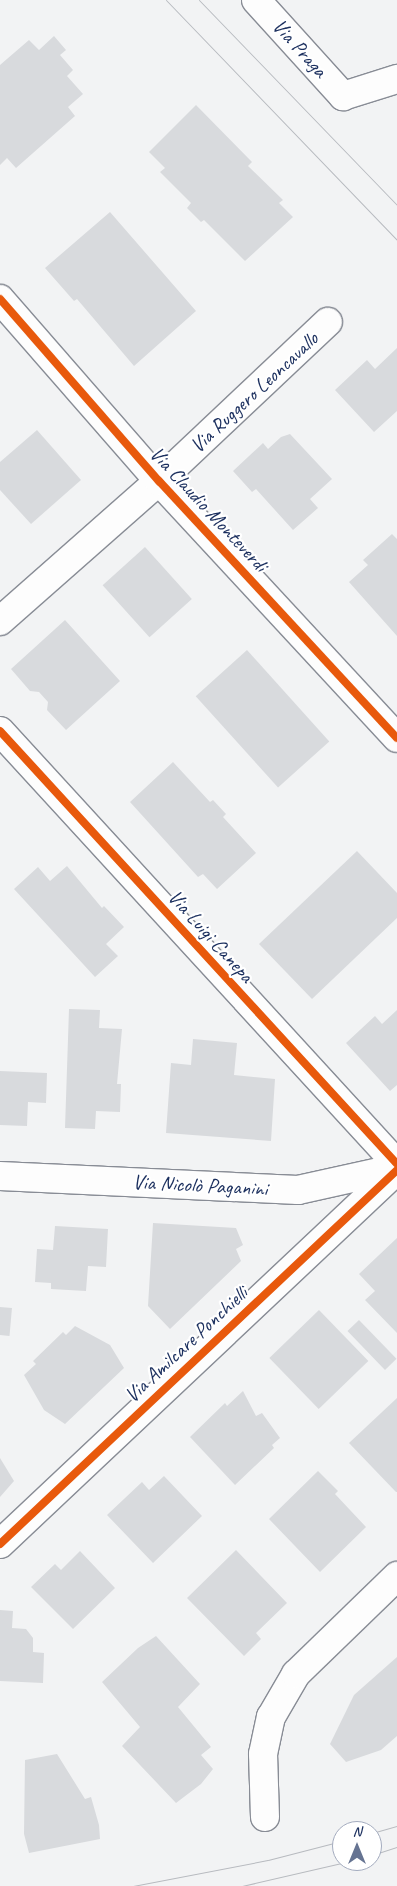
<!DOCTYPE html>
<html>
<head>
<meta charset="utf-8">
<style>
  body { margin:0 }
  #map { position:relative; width:397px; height:1886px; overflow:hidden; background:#f2f3f4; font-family:Caveat,sans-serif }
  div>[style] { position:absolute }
  .building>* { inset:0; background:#d8dadd; transform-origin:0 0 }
  .roads { filter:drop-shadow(1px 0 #888c95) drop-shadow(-1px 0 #888c95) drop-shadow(0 1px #888c95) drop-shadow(0 -1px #888c95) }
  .minor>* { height:28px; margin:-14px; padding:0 14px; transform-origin:14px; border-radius:14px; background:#fdfdfd }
  .tram>* { height:1px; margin:-0.5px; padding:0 0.5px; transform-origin:0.5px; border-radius:0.5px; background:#b7babf }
  .cycleway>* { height:8px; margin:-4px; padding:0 4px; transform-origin:4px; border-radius:4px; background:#e8590c }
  span { translate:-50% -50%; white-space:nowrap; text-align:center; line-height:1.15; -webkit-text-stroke:4.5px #fff; paint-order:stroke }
  .street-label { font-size:21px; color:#1b2f5e }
  .north { position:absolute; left:332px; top:1821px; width:50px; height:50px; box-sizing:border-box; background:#fff; border:1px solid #a4acbf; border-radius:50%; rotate:0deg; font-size:14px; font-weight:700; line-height:20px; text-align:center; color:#1b2f5e }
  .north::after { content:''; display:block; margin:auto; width:18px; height:22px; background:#667492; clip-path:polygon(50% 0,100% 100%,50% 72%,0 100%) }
</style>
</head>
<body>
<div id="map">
  <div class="building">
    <div style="clip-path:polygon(54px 36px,66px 50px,60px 55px,73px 70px,67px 76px,83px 94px,68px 107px,75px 116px,16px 168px,7px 158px,0 165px,0 65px,29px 40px,39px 50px)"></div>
    <div style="clip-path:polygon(196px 105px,252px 162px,248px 166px,283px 200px,279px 203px,293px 217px,245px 261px,204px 220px,201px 222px,187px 208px,191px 203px,160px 172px,165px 168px,149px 152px)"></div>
    <div style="clip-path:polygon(110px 212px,196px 311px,134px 366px,77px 299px,74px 301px,45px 268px)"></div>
    <div style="clip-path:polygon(397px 348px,397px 411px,374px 432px,335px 390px,367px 360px,375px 369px)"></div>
    <div style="clip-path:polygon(37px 430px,81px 480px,31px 524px,0 490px,0 462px)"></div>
    <div style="clip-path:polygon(290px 434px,332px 479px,310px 499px,318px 508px,293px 530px,256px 489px,252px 492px,233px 471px,263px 443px,268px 449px,281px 437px)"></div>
    <div style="clip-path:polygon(392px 534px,397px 539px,397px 636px,349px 582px,368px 565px,363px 560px)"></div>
    <div style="left:145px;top:547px;width:70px;height:57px;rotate:48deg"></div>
    <div style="clip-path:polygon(65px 620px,120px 681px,66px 730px,47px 710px,48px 702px,39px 692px,30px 691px,11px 669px)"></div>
    <div style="left:247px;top:650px;width:123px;height:69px;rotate:48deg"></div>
    <div style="clip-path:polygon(173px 762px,210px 802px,213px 800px,226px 814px,223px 817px,256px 853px,217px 889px,203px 874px,198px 877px,130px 802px)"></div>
    <div style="clip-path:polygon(357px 851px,397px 893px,397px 918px,312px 999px,259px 944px)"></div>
    <div style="clip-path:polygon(67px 866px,102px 908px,104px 906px,124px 927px,106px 944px,118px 956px,95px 977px,14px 889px,38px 867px,50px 881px)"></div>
    <div style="clip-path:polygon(69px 1009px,100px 1010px,99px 1028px,122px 1029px,117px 1084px,121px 1084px,120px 1112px,96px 1111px,95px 1129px,65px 1128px)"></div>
    <div style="clip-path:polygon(397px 1010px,397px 1085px,390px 1091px,346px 1043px,375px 1016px,382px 1024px)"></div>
    <div style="clip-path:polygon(193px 1039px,237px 1043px,234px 1075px,275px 1079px,271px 1141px,166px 1133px,171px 1063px,191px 1065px)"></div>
    <div style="clip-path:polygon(0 1071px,47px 1073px,46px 1103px,28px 1102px,27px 1126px,0 1125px)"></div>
    <div style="clip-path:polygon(153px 1223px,236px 1228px,243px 1245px,236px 1249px,241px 1261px,170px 1329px,148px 1306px)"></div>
    <div style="clip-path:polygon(55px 1226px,108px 1229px,106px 1267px,88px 1266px,86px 1291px,51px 1289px,51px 1283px,35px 1282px,37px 1249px,53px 1250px)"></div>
    <div style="clip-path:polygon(397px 1238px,397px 1333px,365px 1300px,375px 1291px,359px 1274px)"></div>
    <div style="left:0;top:1307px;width:12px;height:28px;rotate:5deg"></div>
    <div style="left:319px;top:1310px;width:71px;height:69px;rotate:46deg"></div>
    <div style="left:359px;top:1320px;width:54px;height:16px;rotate:46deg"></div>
    <div style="clip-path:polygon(75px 1326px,110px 1345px,124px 1368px,65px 1424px,44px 1410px,24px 1375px,36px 1364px,33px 1361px,63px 1332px,66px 1335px)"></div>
    <div style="clip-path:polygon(243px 1391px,256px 1416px,262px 1413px,280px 1438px,272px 1445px,274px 1448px,235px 1485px,190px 1437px,225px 1403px,227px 1406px)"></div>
    <div style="clip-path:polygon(397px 1398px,397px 1492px,396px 1492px,349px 1443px)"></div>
    <div style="clip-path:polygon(0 1458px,14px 1481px,0 1497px)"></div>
    <div style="clip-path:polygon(318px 1471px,338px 1491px,335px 1494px,366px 1527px,320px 1572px,269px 1519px)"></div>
    <div style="clip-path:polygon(164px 1476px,202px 1516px,153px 1563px,107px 1515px,142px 1482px,149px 1490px)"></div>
    <div style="clip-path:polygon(236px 1550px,287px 1603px,256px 1633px,261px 1639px,244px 1656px,187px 1598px)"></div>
    <div style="clip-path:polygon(80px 1551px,115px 1588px,73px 1629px,31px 1587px,55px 1564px,61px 1570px)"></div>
    <div style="clip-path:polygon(0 1610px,13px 1611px,12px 1628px,26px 1629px,33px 1638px,33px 1652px,44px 1653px,43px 1683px,0 1681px)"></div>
    <div style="clip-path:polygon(156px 1636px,200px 1684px,178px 1707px,211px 1747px,201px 1755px,213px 1769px,201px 1784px,176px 1803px,122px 1746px,140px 1727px,102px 1682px,138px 1648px)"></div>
    <div style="clip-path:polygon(397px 1657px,397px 1736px,381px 1750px,346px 1762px,330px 1744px,354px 1695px)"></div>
    <div style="clip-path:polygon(57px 1754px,85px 1799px,91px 1797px,99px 1825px,100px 1839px,29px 1853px,24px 1834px,25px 1760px)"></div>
  </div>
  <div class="roads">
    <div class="minor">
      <div style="left:256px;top:0;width:130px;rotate:47.8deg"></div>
      <div style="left:343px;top:96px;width:57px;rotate:-17.5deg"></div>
      <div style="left:0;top:299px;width:242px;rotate:48.9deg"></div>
      <div style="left:159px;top:481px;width:350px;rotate:47.2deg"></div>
      <div style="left:0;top:621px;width:212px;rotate:-41.4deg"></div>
      <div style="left:159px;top:481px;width:232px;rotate:-43.3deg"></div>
      <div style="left:0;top:731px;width:587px;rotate:47.48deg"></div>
      <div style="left:0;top:1176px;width:298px;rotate:2.7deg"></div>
      <div style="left:298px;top:1190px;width:101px;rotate:-12.5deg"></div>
      <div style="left:0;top:1544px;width:545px;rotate:-43.29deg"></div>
      <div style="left:265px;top:1817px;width:63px;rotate:-91.8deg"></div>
      <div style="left:263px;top:1754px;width:38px;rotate:-78deg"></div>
      <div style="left:271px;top:1717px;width:50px;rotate:-59.8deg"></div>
      <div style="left:296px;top:1674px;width:141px;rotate:-44.1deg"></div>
    </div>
  </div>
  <div class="tram">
    <div style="left:166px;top:0;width:333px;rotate:46.1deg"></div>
    <div style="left:199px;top:0;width:285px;rotate:46deg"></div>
    <div style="left:372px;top:1833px;width:26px;rotate:-16deg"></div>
    <div style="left:372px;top:1855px;width:26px;rotate:-18deg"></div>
    <div style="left:133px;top:1886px;width:137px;rotate:-10.9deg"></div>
    <div style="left:268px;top:1860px;width:76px;rotate:-14.4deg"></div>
    <div style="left:242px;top:1886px;width:111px;rotate:-13deg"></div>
  </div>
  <div class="cycleway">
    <div style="left:0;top:299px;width:242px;rotate:48.9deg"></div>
    <div style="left:159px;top:481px;width:350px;rotate:47.2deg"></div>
    <div style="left:0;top:731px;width:587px;rotate:47.48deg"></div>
    <div style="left:0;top:1544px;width:545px;rotate:-43.29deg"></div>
  </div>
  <div class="street-label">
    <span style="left:300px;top:48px;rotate:48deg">Via Praga</span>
    <span style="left:254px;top:392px;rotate:-43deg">Via Ruggero Leoncavallo</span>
    <span style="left:209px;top:509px;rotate:47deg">Via Claudio Monteverdi</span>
    <span style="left:211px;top:936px;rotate:48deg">Via Luigi Canepa</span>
    <span style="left:200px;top:1185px;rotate:3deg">Via Nicolò Paganini</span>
    <span style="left:186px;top:1344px;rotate:-43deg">Via Amilcare Ponchielli</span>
  </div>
  <div class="north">N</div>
</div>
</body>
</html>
